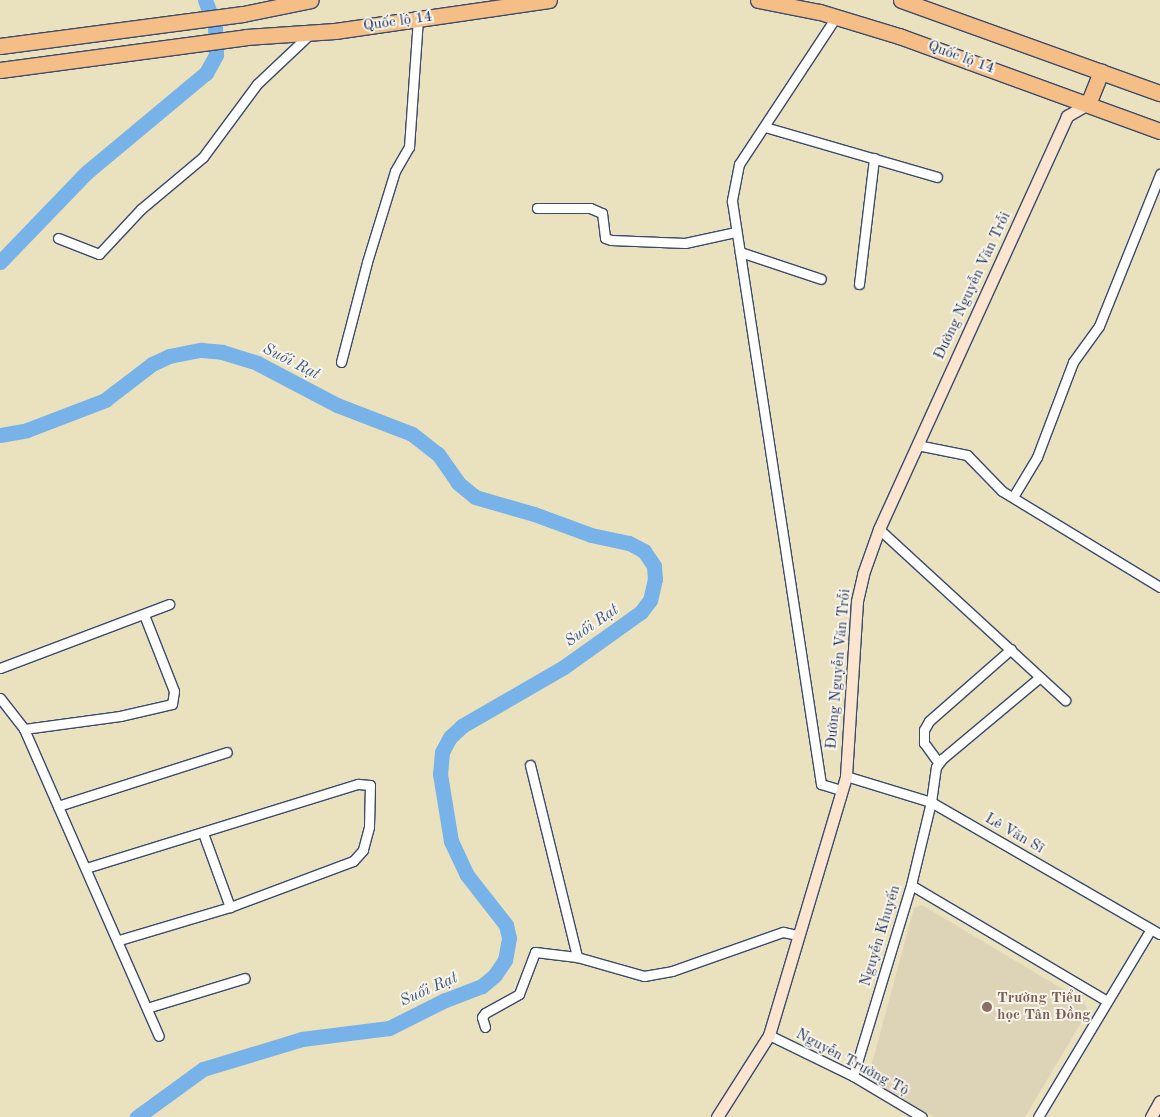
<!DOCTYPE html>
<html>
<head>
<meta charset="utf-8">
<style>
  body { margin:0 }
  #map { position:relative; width:1160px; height:1117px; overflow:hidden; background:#eae1bf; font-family:"Old Standard TT",serif }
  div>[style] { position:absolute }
  .built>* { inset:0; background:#ddd3b6 }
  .river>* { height:15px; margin:-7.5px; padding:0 7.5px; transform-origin:7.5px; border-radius:7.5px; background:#77b2e8 }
  .roads { filter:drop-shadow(1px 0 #3a4a6d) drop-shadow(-1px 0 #3a4a6d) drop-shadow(0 1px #3a4a6d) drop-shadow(0 -1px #3a4a6d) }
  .street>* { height:9px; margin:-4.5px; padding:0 4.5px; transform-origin:4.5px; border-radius:4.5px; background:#fff }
  .secondary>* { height:11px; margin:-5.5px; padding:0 5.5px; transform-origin:5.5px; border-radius:5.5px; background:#fbe5cf }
  .highway>* { height:15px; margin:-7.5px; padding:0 7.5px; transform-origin:7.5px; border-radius:7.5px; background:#f6be87 }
  .dots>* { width:14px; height:14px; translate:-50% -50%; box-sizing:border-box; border:2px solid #f7f3e8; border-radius:50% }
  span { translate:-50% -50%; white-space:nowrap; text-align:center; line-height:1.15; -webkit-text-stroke:4px #f7f3e8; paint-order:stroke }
  .street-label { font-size:15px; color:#1b2f5e }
  .education-label { font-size:15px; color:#785e54; font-weight:700 }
  .left { translate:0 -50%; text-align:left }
  .water-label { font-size:16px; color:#375687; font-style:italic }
</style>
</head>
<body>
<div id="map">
  <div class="built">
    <div style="clip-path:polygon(922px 905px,1084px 1002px,1088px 1011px,1025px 1117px,934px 1117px,873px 1082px,870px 1071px,914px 908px)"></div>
  </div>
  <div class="river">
    <div style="left:0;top:262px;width:125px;rotate:-46deg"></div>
    <div style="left:87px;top:172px;width:155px;rotate:-39.8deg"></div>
    <div style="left:206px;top:73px;width:21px;rotate:-61deg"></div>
    <div style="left:216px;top:55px;width:29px;rotate:-92deg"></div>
    <div style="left:215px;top:26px;width:28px;rotate:-111deg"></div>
    <div style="left:0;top:435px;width:27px;rotate:-10deg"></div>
    <div style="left:27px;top:430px;width:84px;rotate:-21deg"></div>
    <div style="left:105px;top:400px;width:59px;rotate:-37.5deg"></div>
    <div style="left:152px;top:364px;width:19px;rotate:-25deg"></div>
    <div style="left:169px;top:356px;width:33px;rotate:-11deg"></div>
    <div style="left:201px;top:350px;width:21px;rotate:5deg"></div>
    <div style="left:222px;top:352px;width:37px;rotate:17deg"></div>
    <div style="left:257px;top:363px;width:90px;rotate:27.7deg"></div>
    <div style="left:337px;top:405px;width:80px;rotate:21.1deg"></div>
    <div style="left:412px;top:434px;width:33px;rotate:38deg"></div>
    <div style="left:438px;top:454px;width:35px;rotate:55deg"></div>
    <div style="left:458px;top:483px;width:22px;rotate:39deg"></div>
    <div style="left:475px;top:497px;width:61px;rotate:16.1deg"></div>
    <div style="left:534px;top:514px;width:61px;rotate:20.2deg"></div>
    <div style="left:591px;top:535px;width:39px;rotate:12deg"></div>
    <div style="left:629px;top:543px;width:17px;rotate:28deg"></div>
    <div style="left:644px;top:551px;width:18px;rotate:56deg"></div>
    <div style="left:654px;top:566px;width:13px;rotate:86deg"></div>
    <div style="left:655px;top:579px;width:22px;rotate:103deg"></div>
    <div style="left:650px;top:600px;width:15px;rotate:127deg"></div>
    <div style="left:641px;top:612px;width:95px;rotate:144.5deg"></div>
    <div style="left:564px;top:667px;width:118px;rotate:150deg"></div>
    <div style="left:462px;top:726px;width:16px;rotate:137deg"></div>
    <div style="left:450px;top:737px;width:17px;rotate:118deg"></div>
    <div style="left:442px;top:752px;width:22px;rotate:95deg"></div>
    <div style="left:440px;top:774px;width:68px;rotate:80.7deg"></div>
    <div style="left:451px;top:841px;width:38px;rotate:65deg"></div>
    <div style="left:467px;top:875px;width:63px;rotate:52deg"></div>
    <div style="left:506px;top:925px;width:13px;rotate:77deg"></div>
    <div style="left:509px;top:938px;width:22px;rotate:100deg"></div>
    <div style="left:505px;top:960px;width:18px;rotate:124deg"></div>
    <div style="left:495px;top:975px;width:17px;rotate:140deg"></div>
    <div style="left:482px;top:986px;width:40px;rotate:159deg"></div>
    <div style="left:445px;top:1000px;width:63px;rotate:153.4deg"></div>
    <div style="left:389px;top:1028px;width:88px;rotate:172.8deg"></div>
    <div style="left:302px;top:1039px;width:103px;rotate:163.1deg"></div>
    <div style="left:203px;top:1069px;width:82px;rotate:144deg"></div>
  </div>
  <div class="roads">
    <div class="street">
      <div style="left:836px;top:17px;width:176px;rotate:123.4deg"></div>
      <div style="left:739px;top:164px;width:38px;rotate:101deg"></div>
      <div style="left:732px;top:201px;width:590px;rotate:81.32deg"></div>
      <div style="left:821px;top:784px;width:21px;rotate:17deg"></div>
      <div style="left:765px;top:127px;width:179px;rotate:16.2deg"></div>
      <div style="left:537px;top:208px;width:53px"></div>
      <div style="left:590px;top:208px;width:13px;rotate:23deg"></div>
      <div style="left:602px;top:213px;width:25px;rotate:83deg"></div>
      <div style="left:605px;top:238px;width:6px;rotate:18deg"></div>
      <div style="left:611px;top:240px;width:74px;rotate:2.3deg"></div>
      <div style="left:685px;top:243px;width:51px;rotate:-12.4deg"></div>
      <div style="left:58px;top:238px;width:44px;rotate:21.3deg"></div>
      <div style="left:99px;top:254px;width:62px;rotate:-47deg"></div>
      <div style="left:141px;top:209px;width:81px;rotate:-40deg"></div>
      <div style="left:203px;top:157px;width:91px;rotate:-53.5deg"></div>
      <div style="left:257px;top:84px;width:74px;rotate:-43.4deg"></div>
      <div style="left:740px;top:252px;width:85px;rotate:18.4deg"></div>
      <div style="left:859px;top:284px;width:127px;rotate:-83.2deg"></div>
      <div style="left:341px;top:362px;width:103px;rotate:-75.4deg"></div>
      <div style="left:367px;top:262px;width:95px;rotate:-72.9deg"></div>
      <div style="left:395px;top:171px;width:28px;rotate:-60deg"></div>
      <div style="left:409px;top:147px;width:128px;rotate:-86deg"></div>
      <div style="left:917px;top:445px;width:51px;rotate:11.3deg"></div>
      <div style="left:967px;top:455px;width:50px;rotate:45.8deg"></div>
      <div style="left:1002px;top:491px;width:185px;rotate:31.3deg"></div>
      <div style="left:1013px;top:497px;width:47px;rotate:-59deg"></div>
      <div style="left:1037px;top:457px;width:102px;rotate:-69.2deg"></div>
      <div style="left:1073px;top:362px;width:44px;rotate:-54.2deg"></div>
      <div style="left:1099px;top:326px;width:164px;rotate:-68.1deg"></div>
      <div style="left:879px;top:529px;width:253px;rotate:42.6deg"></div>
      <div style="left:0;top:668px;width:181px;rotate:-20.7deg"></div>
      <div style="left:0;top:698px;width:39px;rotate:52deg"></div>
      <div style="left:24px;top:729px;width:335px;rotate:66.3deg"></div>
      <div style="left:24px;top:729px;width:97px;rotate:-7.7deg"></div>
      <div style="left:120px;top:716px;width:53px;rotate:-13deg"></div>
      <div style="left:172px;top:704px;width:13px;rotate:-81deg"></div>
      <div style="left:174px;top:691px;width:82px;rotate:-111.5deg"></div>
      <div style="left:938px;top:762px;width:24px;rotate:-126deg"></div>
      <div style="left:924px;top:743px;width:13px;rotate:-90deg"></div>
      <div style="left:924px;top:730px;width:10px;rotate:-61deg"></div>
      <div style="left:929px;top:721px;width:109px;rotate:-41.3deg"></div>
      <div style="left:530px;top:765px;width:198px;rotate:76.2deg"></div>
      <div style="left:846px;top:776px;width:89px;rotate:17deg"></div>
      <div style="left:931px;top:802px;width:264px;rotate:30deg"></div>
      <div style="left:58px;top:806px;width:177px;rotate:-17.7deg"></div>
      <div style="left:203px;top:833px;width:79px;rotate:70deg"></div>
      <div style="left:86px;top:868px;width:285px;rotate:-17.2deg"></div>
      <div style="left:358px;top:784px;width:12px;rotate:5deg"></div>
      <div style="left:370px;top:785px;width:42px;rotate:91.4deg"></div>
      <div style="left:369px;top:827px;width:24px;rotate:105deg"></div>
      <div style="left:363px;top:850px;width:15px;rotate:132deg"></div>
      <div style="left:353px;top:861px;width:131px;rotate:159.5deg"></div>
      <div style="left:230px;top:907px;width:116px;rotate:163.4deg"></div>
      <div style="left:911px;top:885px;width:228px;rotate:30.6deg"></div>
      <div style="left:147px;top:1008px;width:102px;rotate:-17deg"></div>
      <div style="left:485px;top:1027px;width:10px;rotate:-107deg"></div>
      <div style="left:482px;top:1017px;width:5px;rotate:-53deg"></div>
      <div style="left:485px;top:1013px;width:39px;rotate:-29deg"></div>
      <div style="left:519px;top:994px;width:45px;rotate:-69.1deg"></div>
      <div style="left:535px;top:952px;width:42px;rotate:6.8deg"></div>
      <div style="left:577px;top:957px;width:70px;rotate:15.8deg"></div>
      <div style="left:644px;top:976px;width:28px;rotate:-10deg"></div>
      <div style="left:672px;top:971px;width:118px;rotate:-19.4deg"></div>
      <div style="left:783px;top:932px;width:14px;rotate:12deg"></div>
      <div style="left:769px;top:1035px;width:93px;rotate:26deg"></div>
      <div style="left:853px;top:1076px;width:80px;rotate:30.7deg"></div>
      <div style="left:853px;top:1076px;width:200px;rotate:-73.1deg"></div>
      <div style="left:911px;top:885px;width:85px;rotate:-76.5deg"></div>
      <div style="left:931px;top:802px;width:35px;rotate:-82deg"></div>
      <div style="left:936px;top:767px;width:10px;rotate:-53deg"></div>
      <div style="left:942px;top:759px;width:126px;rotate:-39.9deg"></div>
      <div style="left:1038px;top:1117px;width:219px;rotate:-59deg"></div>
    </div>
    <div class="secondary">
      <div style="left:717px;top:1117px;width:97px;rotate:-57.6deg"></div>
      <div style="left:769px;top:1035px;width:270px;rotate:-73.4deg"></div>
      <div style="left:846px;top:776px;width:175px;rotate:-86.4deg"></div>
      <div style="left:857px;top:601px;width:28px;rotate:-77deg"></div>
      <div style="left:863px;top:574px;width:48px;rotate:-70.4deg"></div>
      <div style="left:879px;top:529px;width:454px;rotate:-65.5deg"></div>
      <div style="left:1067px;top:116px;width:24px;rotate:-30deg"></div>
      <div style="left:1151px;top:1117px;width:18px;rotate:-61deg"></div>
    </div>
    <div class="highway">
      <div style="left:758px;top:0;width:63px;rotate:11deg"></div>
      <div style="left:820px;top:12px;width:83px;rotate:16.9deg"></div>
      <div style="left:899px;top:36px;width:278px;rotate:20deg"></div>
      <div style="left:901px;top:0;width:275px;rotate:19.8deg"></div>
      <div style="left:0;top:46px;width:245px;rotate:-7.5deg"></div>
      <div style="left:243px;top:14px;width:69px;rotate:-11.6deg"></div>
      <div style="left:0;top:70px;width:248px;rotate:-7.6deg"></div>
      <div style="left:246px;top:37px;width:89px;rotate:-3.9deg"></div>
      <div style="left:335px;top:31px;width:216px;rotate:-8.2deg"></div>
      <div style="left:1088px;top:104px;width:35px;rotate:-68deg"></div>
    </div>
  </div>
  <div class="dots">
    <div style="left:987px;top:1007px;background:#8d6e63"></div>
  </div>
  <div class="street-label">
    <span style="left:398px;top:22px;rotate:-8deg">Quốc lộ 14</span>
    <span style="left:961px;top:58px;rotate:20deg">Quốc lộ 14</span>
    <span style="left:973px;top:286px;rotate:-65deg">Đường Nguyễn Văn Trỗi</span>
    <span style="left:839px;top:669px;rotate:-85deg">Đường Nguyễn Văn Trỗi</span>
    <span style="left:1014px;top:834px;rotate:30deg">Lê Văn Sĩ</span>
    <span style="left:881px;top:936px;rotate:-73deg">Nguyễn Khuyến</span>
    <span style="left:852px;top:1063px;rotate:28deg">Nguyễn Trường Tộ</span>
  </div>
  <div class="education-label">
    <span class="left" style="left:997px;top:1007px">Trường Tiểu<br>học Tân Đồng</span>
  </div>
  <div class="water-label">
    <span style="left:291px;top:362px;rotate:27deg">Suối Rạt</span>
    <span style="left:592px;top:626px;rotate:-35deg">Suối Rạt</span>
    <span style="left:429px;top:990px;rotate:-24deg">Suối Rạt</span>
  </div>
</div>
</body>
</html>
